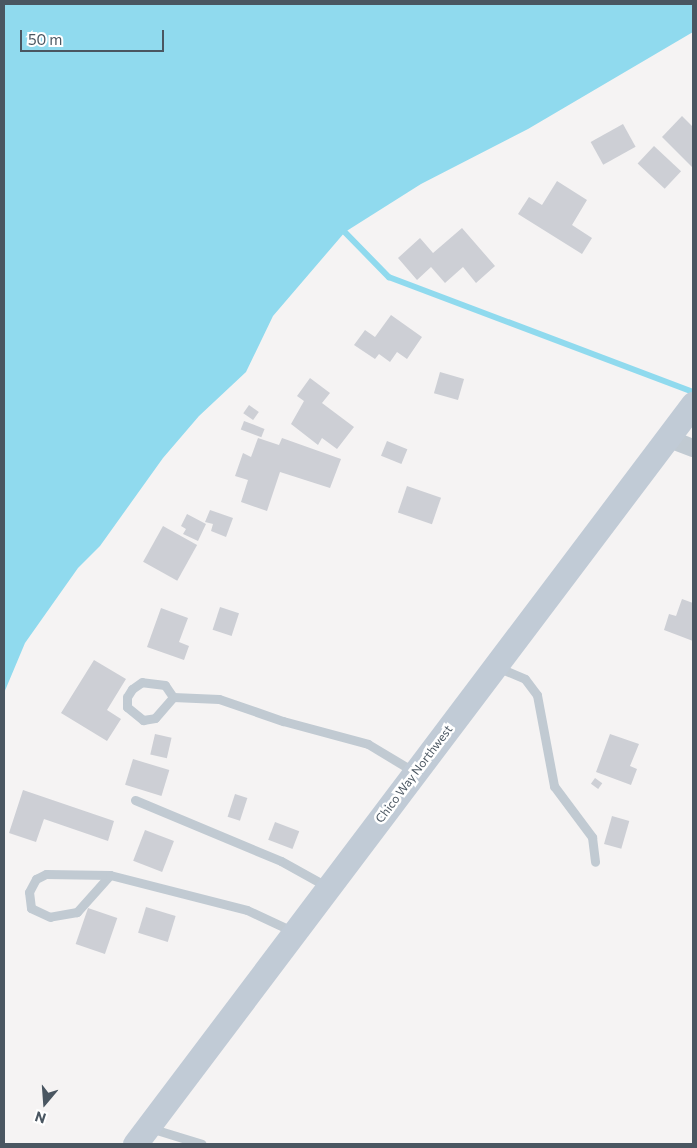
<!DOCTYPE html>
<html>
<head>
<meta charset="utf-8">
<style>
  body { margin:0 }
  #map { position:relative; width:697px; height:1148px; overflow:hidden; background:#f5f3f3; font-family:Commissioner,sans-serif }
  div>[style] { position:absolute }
  .water>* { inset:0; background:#90daee }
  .stream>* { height:5.5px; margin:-2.75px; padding:0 2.75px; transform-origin:2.75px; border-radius:2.75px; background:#90daee }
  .building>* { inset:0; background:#cdcfd5; transform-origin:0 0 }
  .service>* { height:9px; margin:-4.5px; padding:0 4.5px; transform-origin:4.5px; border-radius:4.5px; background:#c1cad2 }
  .minor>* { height:18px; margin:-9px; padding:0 9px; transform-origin:9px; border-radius:9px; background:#c1cad2 }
  .secondary>* { height:25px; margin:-12.5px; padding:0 12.5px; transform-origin:12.5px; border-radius:12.5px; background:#c1cbd6 }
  span { translate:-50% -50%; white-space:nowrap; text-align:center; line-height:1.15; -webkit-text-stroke:5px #fff; paint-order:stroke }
  .street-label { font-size:12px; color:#4a5661 }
  .frame { position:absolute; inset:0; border:5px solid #4a5661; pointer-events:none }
  .north { position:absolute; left:20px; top:1078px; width:50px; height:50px; -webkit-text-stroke:4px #fff; paint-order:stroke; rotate:198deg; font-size:14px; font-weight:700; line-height:20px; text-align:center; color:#4a5661 }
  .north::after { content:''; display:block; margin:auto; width:18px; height:22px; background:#4a5661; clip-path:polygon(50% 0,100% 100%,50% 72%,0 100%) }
  .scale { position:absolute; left:20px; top:30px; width:144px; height:22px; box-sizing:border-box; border:2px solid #4a5661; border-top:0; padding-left:6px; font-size:15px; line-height:18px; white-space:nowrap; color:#4a5661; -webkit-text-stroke:4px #fff; paint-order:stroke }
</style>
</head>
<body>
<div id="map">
  <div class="water">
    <div style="clip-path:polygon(4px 4px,693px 4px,693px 32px,528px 129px,421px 184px,345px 232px,273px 316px,246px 372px,199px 416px,163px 458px,100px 546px,78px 568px,25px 643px,4px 693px)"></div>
  </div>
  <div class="stream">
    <div style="left:345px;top:232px;width:63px;rotate:45.6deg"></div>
    <div style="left:389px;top:277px;width:325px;rotate:20.7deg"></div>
  </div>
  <div class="building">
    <div style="clip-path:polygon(682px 116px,693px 127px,693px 168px,662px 137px)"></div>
    <div style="left:623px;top:124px;width:26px;height:37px;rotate:61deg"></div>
    <div style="left:654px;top:146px;width:37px;height:24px;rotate:43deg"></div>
    <div style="clip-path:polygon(557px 181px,587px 200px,572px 225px,592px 238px,582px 254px,518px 214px,529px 197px,542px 205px)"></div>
    <div style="clip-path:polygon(462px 228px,495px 266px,476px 283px,463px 267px,445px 283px,431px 267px,417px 280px,398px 258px,420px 238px,433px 253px)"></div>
    <div style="clip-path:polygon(391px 315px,422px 337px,407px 359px,397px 352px,390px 362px,379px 354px,375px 359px,354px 345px,365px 330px,375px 337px)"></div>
    <div style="left:440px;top:372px;width:25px;height:22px;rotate:16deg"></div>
    <div style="clip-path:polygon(310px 378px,330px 393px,322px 403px,354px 427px,337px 449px,322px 438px,318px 445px,291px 424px,304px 401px,297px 396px)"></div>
    <div style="left:249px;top:405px;width:12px;height:10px;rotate:35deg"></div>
    <div style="left:244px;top:421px;width:22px;height:9px;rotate:21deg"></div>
    <div style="clip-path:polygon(258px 438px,279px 445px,282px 438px,341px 459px,330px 488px,280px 472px,267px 511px,241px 502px,248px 480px,235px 476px,243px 453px,251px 457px)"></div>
    <div style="left:387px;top:441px;width:22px;height:16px;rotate:22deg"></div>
    <div style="left:407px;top:486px;width:36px;height:28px;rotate:19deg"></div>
    <div style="clip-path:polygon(210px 510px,233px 518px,226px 537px,211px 531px,213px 524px,205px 522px)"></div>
    <div style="clip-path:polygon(187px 514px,206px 524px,198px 541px,183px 534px,186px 529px,181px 526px)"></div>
    <div style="left:163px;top:526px;width:39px;height:41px;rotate:29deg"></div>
    <div style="clip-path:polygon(682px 599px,693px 603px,693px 641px,664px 630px,669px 614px,676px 616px)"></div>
    <div style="left:220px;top:607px;width:20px;height:24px;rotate:18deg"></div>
    <div style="clip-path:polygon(161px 608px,188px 618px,179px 642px,189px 646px,184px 660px,147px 647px)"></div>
    <div style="clip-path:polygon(94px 660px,126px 679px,107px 710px,121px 719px,107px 741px,61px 713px)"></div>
    <div style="left:155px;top:734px;width:17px;height:21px;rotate:13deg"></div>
    <div style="clip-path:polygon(610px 734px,639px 744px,630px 766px,637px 769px,631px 785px,596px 772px)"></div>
    <div style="left:133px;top:759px;width:38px;height:27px;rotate:17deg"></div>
    <div style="left:595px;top:778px;width:9px;height:7px;rotate:36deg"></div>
    <div style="clip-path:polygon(23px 790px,114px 821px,108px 841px,44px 819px,36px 842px,9px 833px)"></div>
    <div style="left:235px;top:794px;width:13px;height:24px;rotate:18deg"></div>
    <div style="left:612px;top:816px;width:18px;height:29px;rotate:16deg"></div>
    <div style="left:275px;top:822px;width:26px;height:19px;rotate:21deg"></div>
    <div style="left:145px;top:830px;width:31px;height:33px;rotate:21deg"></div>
    <div style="left:146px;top:907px;width:31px;height:27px;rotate:17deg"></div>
    <div style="left:88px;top:908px;width:31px;height:38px;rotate:19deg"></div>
  </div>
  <div class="service">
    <div style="left:497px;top:667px;width:30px;rotate:23deg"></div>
    <div style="left:525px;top:679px;width:20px;rotate:53deg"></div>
    <div style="left:537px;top:695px;width:93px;rotate:79.4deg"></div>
    <div style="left:554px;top:786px;width:64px;rotate:53.3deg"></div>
    <div style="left:592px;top:837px;width:25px;rotate:83deg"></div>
    <div style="left:173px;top:697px;width:14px;rotate:-124deg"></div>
    <div style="left:165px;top:685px;width:23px;rotate:-173deg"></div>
    <div style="left:142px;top:682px;width:12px;rotate:145deg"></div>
    <div style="left:132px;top:689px;width:9px;rotate:122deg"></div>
    <div style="left:127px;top:697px;width:10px;rotate:90deg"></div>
    <div style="left:127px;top:707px;width:21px;rotate:39deg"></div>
    <div style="left:143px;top:720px;width:12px;rotate:-9deg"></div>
    <div style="left:155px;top:718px;width:28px;rotate:-49deg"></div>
    <div style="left:173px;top:697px;width:46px;rotate:2.5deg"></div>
    <div style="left:219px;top:699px;width:68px;rotate:19deg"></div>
    <div style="left:283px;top:721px;width:88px;rotate:15.1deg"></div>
    <div style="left:368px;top:744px;width:52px;rotate:31deg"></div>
    <div style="left:135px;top:800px;width:158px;rotate:22.7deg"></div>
    <div style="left:281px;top:861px;width:51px;rotate:29.1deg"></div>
    <div style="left:110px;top:875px;width:50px;rotate:131.7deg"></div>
    <div style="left:77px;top:912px;width:27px;rotate:170deg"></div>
    <div style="left:50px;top:917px;width:21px;rotate:-155deg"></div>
    <div style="left:31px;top:908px;width:16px;rotate:-97deg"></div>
    <div style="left:29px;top:892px;width:15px;rotate:-62deg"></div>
    <div style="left:36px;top:879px;width:11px;rotate:-27deg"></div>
    <div style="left:46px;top:874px;width:64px;rotate:0.9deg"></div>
    <div style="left:110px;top:875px;width:141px;rotate:14.3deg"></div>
    <div style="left:247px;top:910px;width:50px;rotate:25deg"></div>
    <div style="left:150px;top:1128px;width:54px;rotate:17.1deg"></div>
  </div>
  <div class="minor">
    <div style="left:667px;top:438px;width:28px;rotate:21deg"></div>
  </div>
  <div class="secondary">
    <div style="left:135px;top:1144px;width:927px;rotate:-52.98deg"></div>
  </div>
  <div class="street-label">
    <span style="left:414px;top:774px;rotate:-53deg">Chico Way Northwest</span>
  </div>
  <div class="frame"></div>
  <div class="north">N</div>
  <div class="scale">50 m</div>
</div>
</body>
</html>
